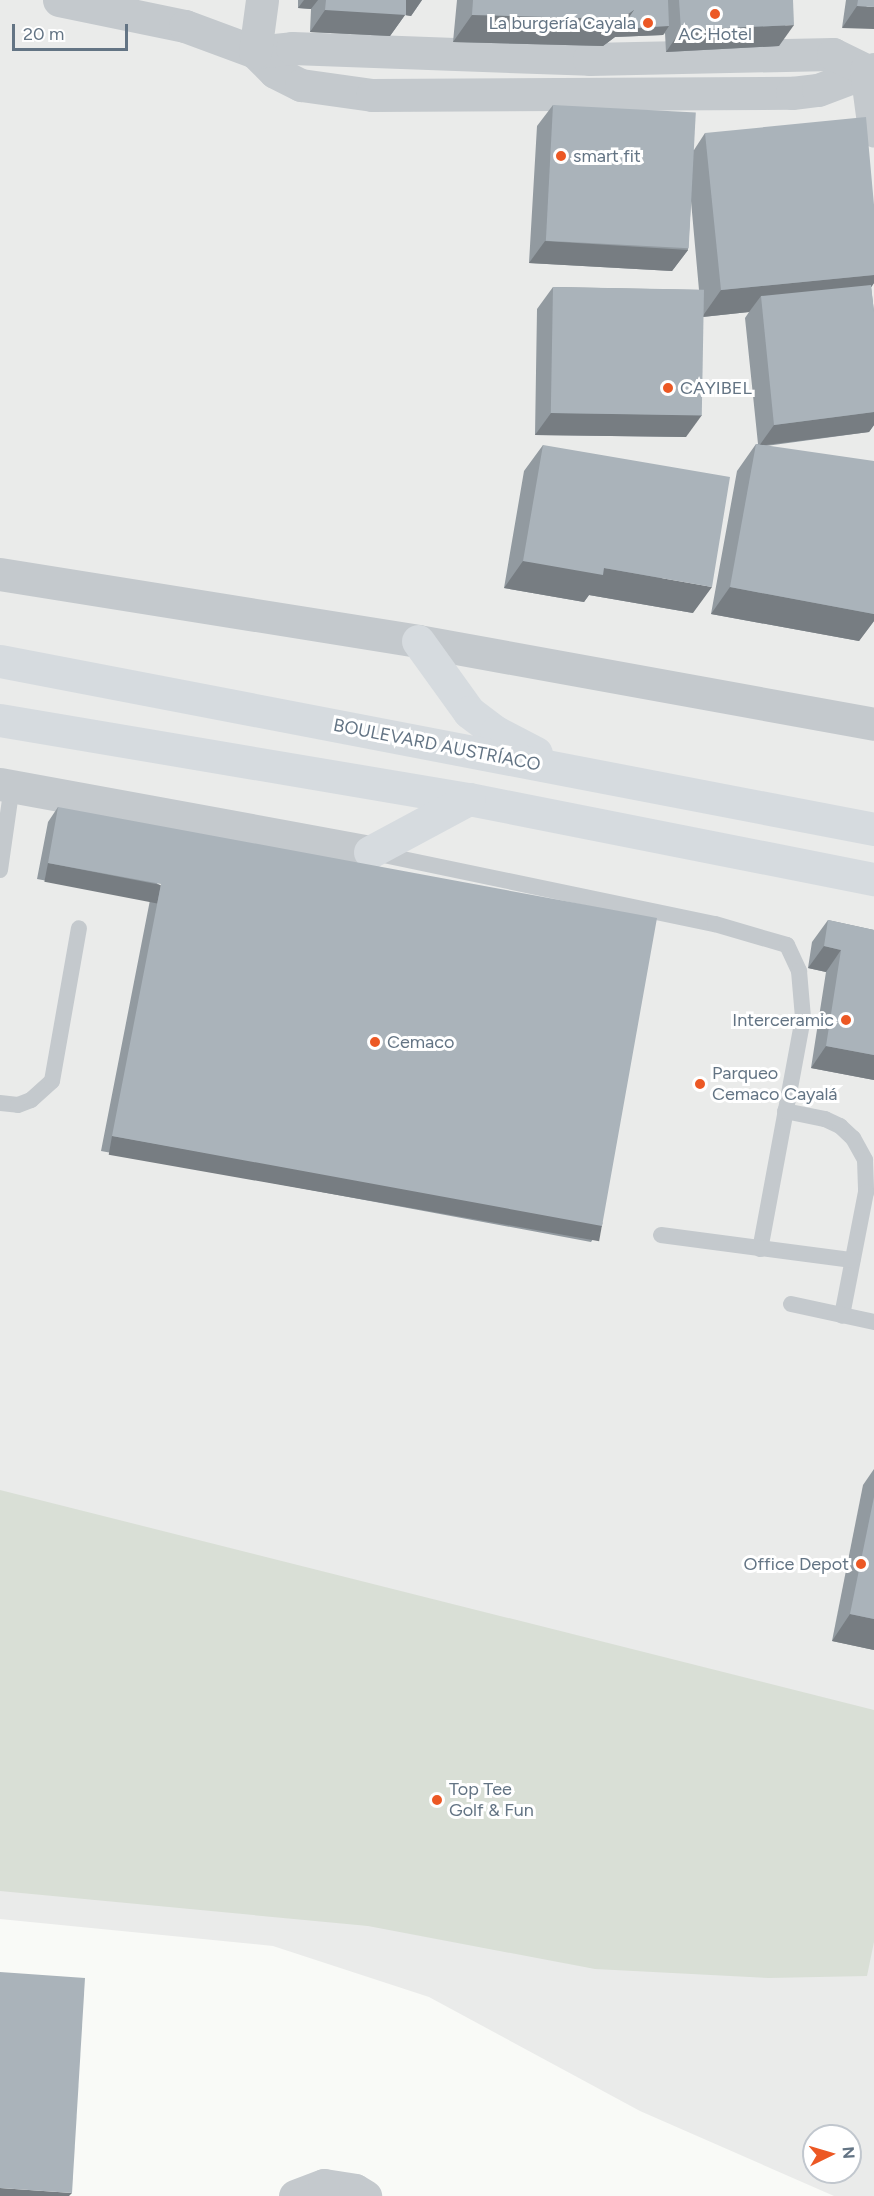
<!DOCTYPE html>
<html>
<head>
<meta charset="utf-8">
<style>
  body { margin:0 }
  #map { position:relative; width:874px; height:2196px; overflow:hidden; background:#f9faf7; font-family:Figtree,sans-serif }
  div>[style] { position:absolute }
  .built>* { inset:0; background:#eaebea }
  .green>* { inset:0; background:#d9dfd6 }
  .lane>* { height:16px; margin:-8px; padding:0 8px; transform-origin:8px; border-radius:8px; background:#c4c9cd }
  .street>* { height:33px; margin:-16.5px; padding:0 16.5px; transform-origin:16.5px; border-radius:16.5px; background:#c4c9cd }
  .primary>* { height:33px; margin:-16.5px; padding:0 16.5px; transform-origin:16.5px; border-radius:16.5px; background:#d6dbdf }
  .wall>* { inset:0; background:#929aa0 }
  .shaded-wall>* { inset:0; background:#777d82; transform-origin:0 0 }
  .building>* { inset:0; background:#aab3ba; transform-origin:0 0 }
  .dots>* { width:16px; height:16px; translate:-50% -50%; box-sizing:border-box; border:3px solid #fff; border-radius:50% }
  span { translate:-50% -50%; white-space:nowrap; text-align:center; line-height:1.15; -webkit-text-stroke:6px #fff; paint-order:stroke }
  .poi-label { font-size:18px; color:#637484 }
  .right { translate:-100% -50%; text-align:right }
  .left { translate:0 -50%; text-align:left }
  .street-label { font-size:18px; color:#637484 }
  .north { position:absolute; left:802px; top:2124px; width:60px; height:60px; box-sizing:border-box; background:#fff; border:2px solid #c1c7ce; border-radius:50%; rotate:85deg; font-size:16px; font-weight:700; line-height:24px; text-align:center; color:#637484 }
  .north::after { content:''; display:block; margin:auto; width:21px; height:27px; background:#ec5824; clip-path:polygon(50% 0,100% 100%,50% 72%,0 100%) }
  .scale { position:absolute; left:12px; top:24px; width:116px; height:27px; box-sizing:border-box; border:3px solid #637484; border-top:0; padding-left:8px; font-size:18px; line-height:21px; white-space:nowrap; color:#637484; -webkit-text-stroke:4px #fff; paint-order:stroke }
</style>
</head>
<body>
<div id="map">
  <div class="built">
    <div style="clip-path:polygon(evenodd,0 0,874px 0,874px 2196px,834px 2196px,640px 2111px,429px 1997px,273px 1946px,0 1919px,0 0,814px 2136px,850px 2136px,850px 2172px,814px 2172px,814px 2136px)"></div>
  </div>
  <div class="green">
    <div style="clip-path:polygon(0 1490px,874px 1710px,874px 1942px,867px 1976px,769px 1978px,595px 1969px,368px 1926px,0 1891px)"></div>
  </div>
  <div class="lane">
    <div style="left:374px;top:853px;width:348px;rotate:11.8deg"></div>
    <div style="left:715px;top:924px;width:75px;rotate:16.3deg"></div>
    <div style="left:787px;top:945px;width:29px;rotate:65deg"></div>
    <div style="left:799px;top:971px;width:47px;rotate:85.1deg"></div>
    <div style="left:803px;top:1018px;width:235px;rotate:100.5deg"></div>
    <div style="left:0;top:870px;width:85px;rotate:-81.9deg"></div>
    <div style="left:0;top:1103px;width:18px;rotate:6deg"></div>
    <div style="left:18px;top:1105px;width:14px;rotate:-21deg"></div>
    <div style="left:31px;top:1100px;width:28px;rotate:-42deg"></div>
    <div style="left:52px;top:1081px;width:155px;rotate:-80deg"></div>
    <div style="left:785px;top:1111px;width:41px;rotate:11.3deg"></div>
    <div style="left:825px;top:1119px;width:17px;rotate:25deg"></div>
    <div style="left:840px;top:1126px;width:18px;rotate:43deg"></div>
    <div style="left:853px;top:1138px;width:25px;rotate:61deg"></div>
    <div style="left:865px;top:1160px;width:32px;rotate:88deg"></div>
    <div style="left:866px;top:1192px;width:126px;rotate:101deg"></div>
    <div style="left:661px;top:1235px;width:193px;rotate:7.5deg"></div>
    <div style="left:791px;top:1304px;width:85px;rotate:12.2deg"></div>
  </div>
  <div class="street">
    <div style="left:59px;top:0;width:129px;rotate:11.7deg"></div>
    <div style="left:185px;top:26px;width:75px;rotate:20.4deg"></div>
    <div style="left:255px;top:52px;width:28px;rotate:45deg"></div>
    <div style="left:275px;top:72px;width:29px;rotate:27deg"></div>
    <div style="left:301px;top:85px;width:72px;rotate:8deg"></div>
    <div style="left:372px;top:95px;width:420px;rotate:-0.3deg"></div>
    <div style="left:792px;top:93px;width:26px;rotate:-7deg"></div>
    <div style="left:818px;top:90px;width:60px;rotate:-20.6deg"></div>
    <div style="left:255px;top:52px;width:37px;rotate:-6deg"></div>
    <div style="left:292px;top:48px;width:297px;rotate:2.1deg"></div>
    <div style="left:589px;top:59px;width:244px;rotate:-1.2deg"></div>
    <div style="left:833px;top:54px;width:37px;rotate:26deg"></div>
    <div style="left:255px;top:52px;width:52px;rotate:-82.3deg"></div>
    <div style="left:866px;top:70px;width:61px;rotate:82.4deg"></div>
    <div style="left:0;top:574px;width:423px;rotate:9.1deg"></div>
    <div style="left:418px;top:641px;width:463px;rotate:10.3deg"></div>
    <div style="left:0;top:784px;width:376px;rotate:10.4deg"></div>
    <div style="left:295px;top:2196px;width:31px;rotate:-21deg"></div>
    <div style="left:324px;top:2185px;width:31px;rotate:9deg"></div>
    <div style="left:355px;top:2190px;width:12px;rotate:31deg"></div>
  </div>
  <div class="primary">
    <div style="left:418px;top:641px;width:87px;rotate:54.3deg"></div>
    <div style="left:469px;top:712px;width:34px;rotate:37deg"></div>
    <div style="left:496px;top:732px;width:45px;rotate:27.7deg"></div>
    <div style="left:0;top:661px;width:890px;rotate:10.88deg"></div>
    <div style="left:0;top:720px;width:476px;rotate:9.6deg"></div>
    <div style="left:469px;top:799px;width:413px;rotate:11.2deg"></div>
    <div style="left:370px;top:852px;width:112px;rotate:-28.2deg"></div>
  </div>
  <div class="wall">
    <div style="clip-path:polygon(298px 0,422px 0,411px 16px,405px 15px,390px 36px,310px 32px,311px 9px,298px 8px)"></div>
    <div style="clip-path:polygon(457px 0,793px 0,779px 46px,666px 52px,665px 33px,663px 35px,615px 37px,603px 46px,453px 42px)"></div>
    <div style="clip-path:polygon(846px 0,874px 0,842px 28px)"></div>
    <div style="clip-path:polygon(553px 105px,694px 150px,705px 133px,874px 205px,874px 283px,871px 287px,874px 312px,874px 425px,869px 432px,766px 446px,874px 614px,874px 621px,859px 641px,711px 614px,737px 471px,756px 444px,758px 444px,745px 318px,749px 312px,703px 317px,686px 437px,535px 435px,537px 309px,553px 287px,699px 290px,691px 201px,688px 250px,672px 271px,529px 263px,537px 126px)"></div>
    <div style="clip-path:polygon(543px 445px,693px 613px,589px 595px,584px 602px,504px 588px,524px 471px)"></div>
    <div style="clip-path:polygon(58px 807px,602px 1226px,591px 1242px,101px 1151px,150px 900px,37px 879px,48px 822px)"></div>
    <div style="clip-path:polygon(828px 920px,874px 930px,874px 1080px,811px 1068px,826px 972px,808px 968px,812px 942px)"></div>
    <div style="clip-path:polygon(874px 1469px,874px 1650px,832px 1641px,863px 1485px)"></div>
  </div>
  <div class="shaded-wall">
    <div style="clip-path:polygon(304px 0,318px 0,311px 9px,298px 8px)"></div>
    <div style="clip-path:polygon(401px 0,422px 0,411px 16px,405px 15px,390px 36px,310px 32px,325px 10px)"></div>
    <div style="clip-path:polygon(857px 6px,874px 7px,874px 29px,842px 28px)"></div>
    <div style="clip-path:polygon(634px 10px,669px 26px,663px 35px,615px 37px,603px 46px,453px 42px,472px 15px)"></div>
    <div style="clip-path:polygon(794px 25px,779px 46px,666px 52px,681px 30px)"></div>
    <div style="clip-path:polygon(545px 241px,688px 250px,672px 271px,529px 263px)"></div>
    <div style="clip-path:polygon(874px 275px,874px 283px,862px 301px,761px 296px,749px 312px,702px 317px,721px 290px)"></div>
    <div style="clip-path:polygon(874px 412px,874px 425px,869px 432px,759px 446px,774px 425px)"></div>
    <div style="clip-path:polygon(551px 413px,702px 415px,686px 437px,535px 435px)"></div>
    <div style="clip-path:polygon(523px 561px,604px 568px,712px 587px,693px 613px,589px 595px,584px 602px,504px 588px)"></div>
    <div style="clip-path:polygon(730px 587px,874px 614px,874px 621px,859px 641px,711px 614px)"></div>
    <div style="left:48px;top:863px;width:115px;height:19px;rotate:11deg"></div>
    <div style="clip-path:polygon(824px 946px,841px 950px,826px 972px,808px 968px)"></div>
    <div style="clip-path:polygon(826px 1046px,874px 1055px,874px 1080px,811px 1068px)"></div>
    <div style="left:112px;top:1136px;width:498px;height:19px;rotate:10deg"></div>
    <div style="clip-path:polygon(850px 1614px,874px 1619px,874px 1650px,832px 1641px)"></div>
    <div style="clip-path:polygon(0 2188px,72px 2193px,69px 2196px,0 2196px)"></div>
  </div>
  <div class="building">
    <div style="clip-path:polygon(326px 0,406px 0,406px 15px,325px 10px)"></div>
    <div style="clip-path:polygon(473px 0,634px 0,634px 10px,621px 19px,472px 15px)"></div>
    <div style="clip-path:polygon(634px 0,668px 0,669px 26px,621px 29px,634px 10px)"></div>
    <div style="clip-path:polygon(679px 0,793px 0,794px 25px,681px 30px)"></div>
    <div style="clip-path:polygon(858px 0,874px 0,874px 7px,857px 6px)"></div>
    <div style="left:553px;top:105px;width:143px;height:136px;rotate:3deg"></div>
    <div style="clip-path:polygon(866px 117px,874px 205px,874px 275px,721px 290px,705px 133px)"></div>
    <div style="clip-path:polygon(871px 285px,874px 312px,874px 412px,774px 425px,761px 296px)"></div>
    <div style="left:553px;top:287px;width:151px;height:126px;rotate:1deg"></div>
    <div style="clip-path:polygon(756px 444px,874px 461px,874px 614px,730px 587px)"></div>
    <div style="clip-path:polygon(543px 445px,730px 477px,712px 587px,604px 568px,603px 575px,523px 561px)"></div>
    <div style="clip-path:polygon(58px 807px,657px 918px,602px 1226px,112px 1136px,161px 884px,48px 863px)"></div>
    <div style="clip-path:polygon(828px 920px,874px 930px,874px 1055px,826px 1046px,841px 950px,824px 946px)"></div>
    <div style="clip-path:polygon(874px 1497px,874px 1619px,850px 1614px)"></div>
    <div style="clip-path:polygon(0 1972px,85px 1978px,72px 2193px,0 2188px)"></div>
  </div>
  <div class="dots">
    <div style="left:715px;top:14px;background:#ec5824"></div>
    <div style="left:648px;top:23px;background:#ec5824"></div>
    <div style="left:561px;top:156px;background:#ec5824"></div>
    <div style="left:668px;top:388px;background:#ec5824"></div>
    <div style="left:846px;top:1020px;background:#ec5824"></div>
    <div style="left:375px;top:1042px;background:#ec5824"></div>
    <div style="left:700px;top:1084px;background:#ec5824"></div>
    <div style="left:861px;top:1564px;background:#ec5824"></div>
    <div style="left:437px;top:1800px;background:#ec5824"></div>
  </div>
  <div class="poi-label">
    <span class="right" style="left:636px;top:23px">La burgería Cayala</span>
    <span style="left:715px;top:34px">AC Hotel</span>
    <span class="left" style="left:573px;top:156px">smart fit</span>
    <span class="left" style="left:680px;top:388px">CAYIBEL</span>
    <span class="right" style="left:834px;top:1020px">Interceramic</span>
    <span class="left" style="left:387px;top:1042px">Cemaco</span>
    <span class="left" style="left:712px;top:1084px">Parqueo<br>Cemaco Cayalá</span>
    <span class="right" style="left:849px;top:1564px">Office Depot</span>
    <span class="left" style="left:449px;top:1800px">Top Tee<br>Golf &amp; Fun</span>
  </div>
  <div class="street-label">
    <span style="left:437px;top:745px;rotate:11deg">BOULEVARD AUSTRÍACO</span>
  </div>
  <div class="north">N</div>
  <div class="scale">20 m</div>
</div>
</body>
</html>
